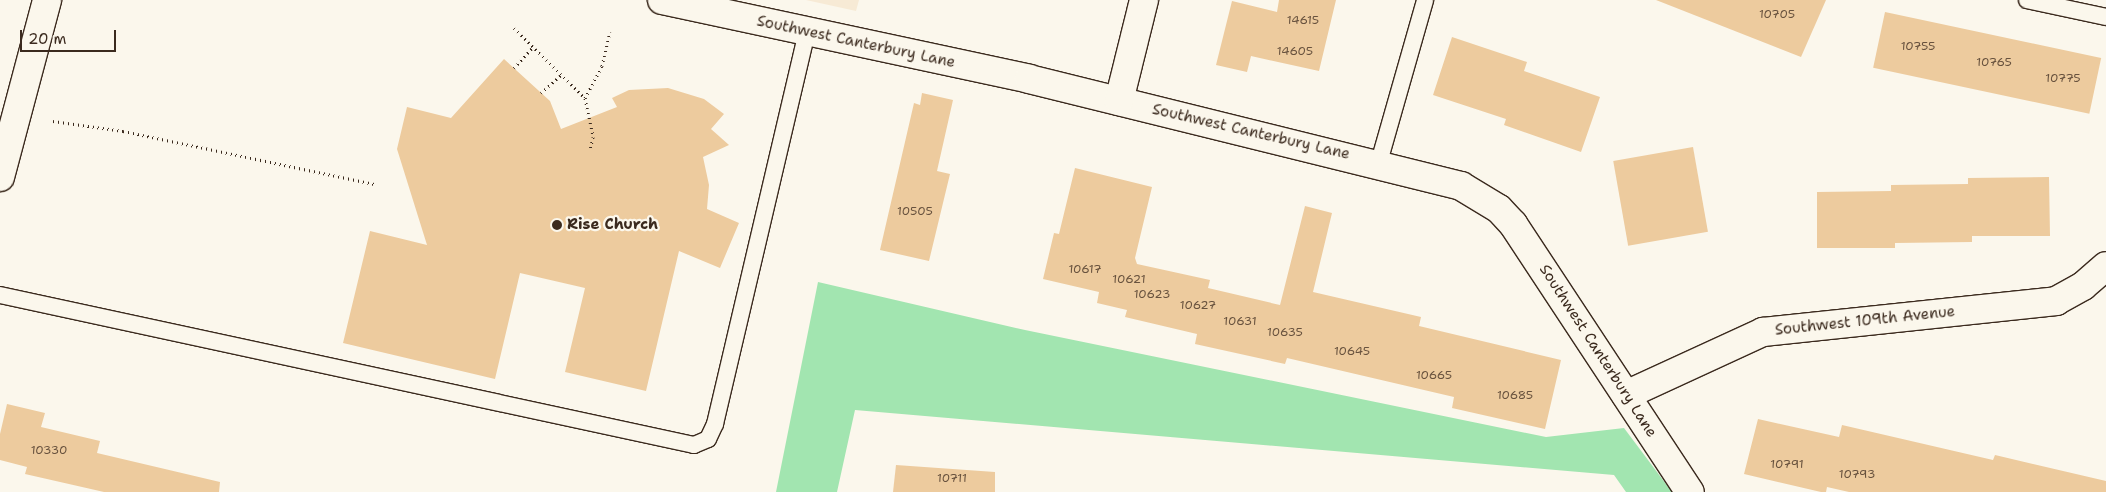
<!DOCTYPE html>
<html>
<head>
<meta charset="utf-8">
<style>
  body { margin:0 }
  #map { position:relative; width:2106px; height:492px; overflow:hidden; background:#fbf7ec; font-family:"Shantell Sans",sans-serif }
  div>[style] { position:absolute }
  .built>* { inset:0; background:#f7ead5 }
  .green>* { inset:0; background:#a2e5b0 }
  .building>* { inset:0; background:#edcb9e; transform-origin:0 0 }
  .path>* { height:3px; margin-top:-1.5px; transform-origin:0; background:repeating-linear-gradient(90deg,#3b2a1e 0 1px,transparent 0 5px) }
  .roads { filter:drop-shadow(1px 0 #3b2a1e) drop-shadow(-1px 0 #3b2a1e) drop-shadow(0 1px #3b2a1e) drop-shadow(0 -1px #3b2a1e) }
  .service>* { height:16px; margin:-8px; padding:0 8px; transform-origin:8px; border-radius:8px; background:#fbf7ec }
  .minor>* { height:28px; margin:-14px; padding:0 14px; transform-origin:14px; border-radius:14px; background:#fbf7ec }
  .dots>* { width:14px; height:14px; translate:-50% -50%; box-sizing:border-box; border:2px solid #fbf7ec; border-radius:50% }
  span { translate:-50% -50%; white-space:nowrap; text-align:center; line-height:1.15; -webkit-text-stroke:4.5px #fbf7ec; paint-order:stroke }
  .number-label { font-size:12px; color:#68523e }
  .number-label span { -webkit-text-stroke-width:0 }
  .street-label { font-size:15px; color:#3b2a1e }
  .poi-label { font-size:15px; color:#3b2a1e; font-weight:700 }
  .left { translate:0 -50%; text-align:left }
  .scale { position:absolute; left:20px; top:30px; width:96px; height:22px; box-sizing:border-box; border:2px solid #3b2a1e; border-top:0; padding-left:6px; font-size:15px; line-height:18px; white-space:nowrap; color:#3b2a1e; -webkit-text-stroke:4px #fbf7ec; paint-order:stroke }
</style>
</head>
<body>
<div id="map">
  <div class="built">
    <div style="clip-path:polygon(806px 0,859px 0,856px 11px)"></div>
  </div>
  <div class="green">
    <div style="clip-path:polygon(818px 282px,1025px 330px,1546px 437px,1624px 428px,1672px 492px,1626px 492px,1614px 475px,855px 410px,837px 492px,776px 492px)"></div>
  </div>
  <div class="building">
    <div style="clip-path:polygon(1279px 0,1336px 0,1319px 71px,1251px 56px,1247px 72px,1216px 65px,1232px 1px,1277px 12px)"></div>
    <div style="clip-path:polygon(1656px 0,1826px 0,1801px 57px)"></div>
    <div style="left:1885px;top:12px;width:221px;height:57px;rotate:12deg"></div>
    <div style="clip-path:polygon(1452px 37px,1527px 62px,1524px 71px,1600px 97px,1581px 152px,1504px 125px,1506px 119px,1433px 95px)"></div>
    <div style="clip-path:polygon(504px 59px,550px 101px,561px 129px,617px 107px,612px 98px,629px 90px,668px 88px,704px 99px,724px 114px,711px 129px,729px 145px,703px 157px,709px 185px,707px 209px,739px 223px,720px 268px,679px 251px,646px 391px,565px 372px,585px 288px,520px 273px,495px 379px,343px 343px,370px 231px,427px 245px,397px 149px,407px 107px,451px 118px)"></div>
    <div style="clip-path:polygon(922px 93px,953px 100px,937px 171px,950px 174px,929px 261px,880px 250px,914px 103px,920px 105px)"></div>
    <div style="left:1693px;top:147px;width:86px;height:81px;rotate:80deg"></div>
    <div style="clip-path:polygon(1075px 168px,1152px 187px,1135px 258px,1137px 264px,1210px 280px,1208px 288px,1280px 305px,1305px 206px,1332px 213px,1313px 292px,1421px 317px,1419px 326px,1561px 360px,1545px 429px,1452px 408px,1454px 397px,1287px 358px,1285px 364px,1195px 344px,1197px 334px,1125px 317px,1127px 310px,1097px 303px,1099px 292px,1043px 279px,1054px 233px,1059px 234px)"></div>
    <div style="clip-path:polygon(2049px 177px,2050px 236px,1972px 236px,1972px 242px,1895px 243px,1895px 248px,1817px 248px,1817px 192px,1891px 191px,1891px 185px,1968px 184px,1968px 178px)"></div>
    <div style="clip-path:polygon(7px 404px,45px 413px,41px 427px,100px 441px,97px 453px,220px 482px,219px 492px,104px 492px,25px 474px,27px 467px,0 460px,0 434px)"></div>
    <div style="clip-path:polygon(1758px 419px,1839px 437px,1842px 425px,1993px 460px,1995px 455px,2106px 481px,2106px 492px,1849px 492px,1827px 487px,1826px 492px,1821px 492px,1744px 474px)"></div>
    <div style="clip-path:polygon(896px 465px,995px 472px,995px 492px,893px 492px)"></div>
  </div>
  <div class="path">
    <div style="left:514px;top:28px;width:100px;rotate:44.6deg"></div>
    <div style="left:585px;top:98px;width:40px;rotate:78deg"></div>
    <div style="left:593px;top:137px;width:13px;rotate:103deg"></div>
    <div style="left:514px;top:68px;width:28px;rotate:-48deg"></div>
    <div style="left:541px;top:93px;width:27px;rotate:-42deg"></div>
    <div style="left:585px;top:98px;width:36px;rotate:-62deg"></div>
    <div style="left:602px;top:66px;width:35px;rotate:-77deg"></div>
    <div style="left:53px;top:121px;width:71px;rotate:8.1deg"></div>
    <div style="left:123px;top:131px;width:258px;rotate:11.9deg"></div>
  </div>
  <div class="roads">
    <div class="service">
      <div style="left:2027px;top:0;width:81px;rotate:12.1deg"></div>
      <div style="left:1379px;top:162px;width:168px;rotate:-74.1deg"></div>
      <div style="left:0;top:295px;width:710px;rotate:12.2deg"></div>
      <div style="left:694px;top:445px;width:15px;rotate:-23deg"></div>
      <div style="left:708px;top:439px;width:17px;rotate:-65deg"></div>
      <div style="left:715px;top:424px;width:404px;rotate:-76.8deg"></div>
    </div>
    <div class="minor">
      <div style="left:662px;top:0;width:375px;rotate:12.1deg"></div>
      <div style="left:1029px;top:79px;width:445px;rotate:13.9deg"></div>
      <div style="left:1461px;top:186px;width:44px;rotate:31.2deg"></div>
      <div style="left:1499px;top:209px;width:21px;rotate:47deg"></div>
      <div style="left:1513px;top:224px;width:321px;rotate:56.6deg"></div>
      <div style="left:1119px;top:101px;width:104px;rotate:-76.1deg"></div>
      <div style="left:0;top:177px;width:183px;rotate:-75.1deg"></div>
      <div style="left:1626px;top:395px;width:151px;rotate:-24.7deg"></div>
      <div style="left:1763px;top:332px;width:295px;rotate:-6deg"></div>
      <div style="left:2056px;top:301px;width:31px;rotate:-29deg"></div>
      <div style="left:2083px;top:286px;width:30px;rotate:-41deg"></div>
    </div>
  </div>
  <div class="dots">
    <div style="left:557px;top:225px;background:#3b2a1e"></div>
  </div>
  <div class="number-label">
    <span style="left:1777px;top:15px">10705</span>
    <span style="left:1303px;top:21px">14615</span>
    <span style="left:1918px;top:47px">10755</span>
    <span style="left:1295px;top:52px">14605</span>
    <span style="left:1994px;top:63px">10765</span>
    <span style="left:2063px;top:79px">10775</span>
    <span style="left:915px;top:212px">10505</span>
    <span style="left:1085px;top:270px">10617</span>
    <span style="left:1129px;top:280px">10621</span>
    <span style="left:1152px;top:295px">10623</span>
    <span style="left:1198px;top:306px">10627</span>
    <span style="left:1240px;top:322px">10631</span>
    <span style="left:1285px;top:333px">10635</span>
    <span style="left:1352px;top:352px">10645</span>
    <span style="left:1434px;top:376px">10665</span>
    <span style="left:1515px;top:396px">10685</span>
    <span style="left:49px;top:451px">10330</span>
    <span style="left:1787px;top:465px">10791</span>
    <span style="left:1857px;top:475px">10793</span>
    <span style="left:952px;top:479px">10711</span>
  </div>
  <div class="street-label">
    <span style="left:856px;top:42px;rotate:12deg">Southwest Canterbury Lane</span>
    <span style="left:1251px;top:132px;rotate:13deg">Southwest Canterbury Lane</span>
    <span style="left:1865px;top:321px;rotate:-6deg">Southwest 109th Avenue</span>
    <span style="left:1598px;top:351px;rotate:57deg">Southwest Canterbury Lane</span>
  </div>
  <div class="poi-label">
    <span class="left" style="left:567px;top:225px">Rise Church</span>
  </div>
  <div class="scale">20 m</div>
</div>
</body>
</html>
